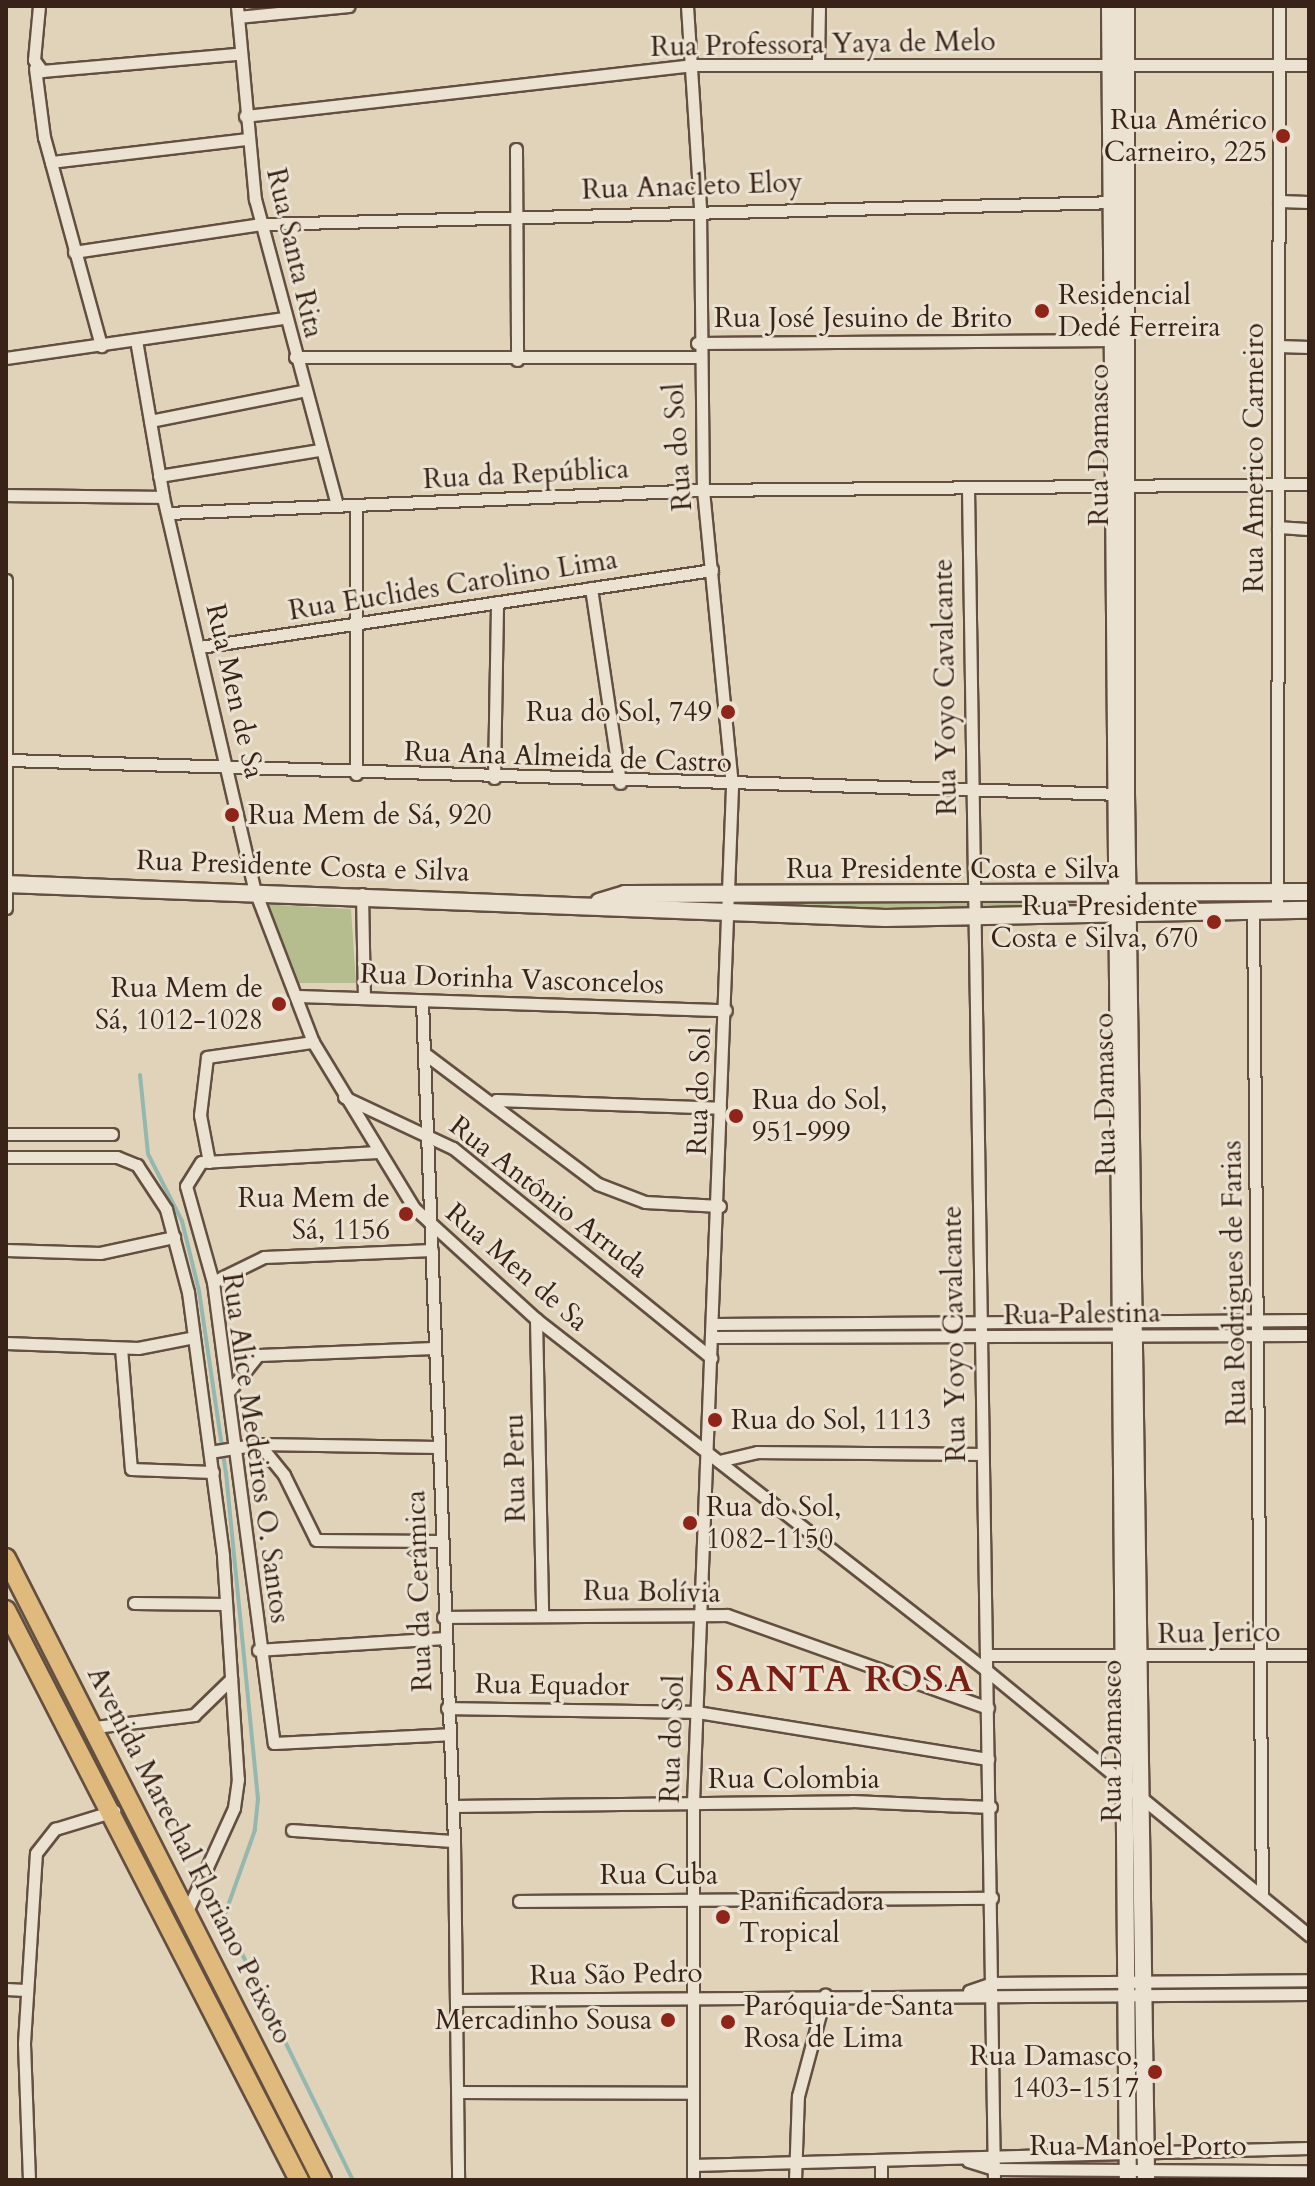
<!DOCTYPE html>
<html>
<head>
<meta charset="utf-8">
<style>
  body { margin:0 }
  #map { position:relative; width:1315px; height:2186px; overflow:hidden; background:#e0d3ba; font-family:Cardo,serif }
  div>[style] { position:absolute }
  .green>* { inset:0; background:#b5bc8e }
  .stream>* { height:4px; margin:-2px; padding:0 2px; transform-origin:2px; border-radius:2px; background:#94b8af }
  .roads { filter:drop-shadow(2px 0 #634f40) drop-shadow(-2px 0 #634f40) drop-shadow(0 2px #634f40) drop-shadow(0 -2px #634f40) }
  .street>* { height:11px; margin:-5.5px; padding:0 5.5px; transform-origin:5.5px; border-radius:5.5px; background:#ebe2d2 }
  .secondary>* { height:16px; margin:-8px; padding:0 8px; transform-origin:8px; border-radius:8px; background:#ebe2d2 }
  .primary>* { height:18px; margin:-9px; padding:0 9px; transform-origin:9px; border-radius:9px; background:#e0ba7d }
  .dots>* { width:22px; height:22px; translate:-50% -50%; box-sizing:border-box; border:4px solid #ebe2d2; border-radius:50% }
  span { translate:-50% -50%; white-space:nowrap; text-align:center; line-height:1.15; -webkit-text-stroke:6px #ebe2d2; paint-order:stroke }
  .street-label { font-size:28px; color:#392318 }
  .poi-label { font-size:28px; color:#392318 }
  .right { translate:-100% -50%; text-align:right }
  .left { translate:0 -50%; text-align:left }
  .district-label { font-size:36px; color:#7a1f14; font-weight:700; letter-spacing:2px }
  .frame { position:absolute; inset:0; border:8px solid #392318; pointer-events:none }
</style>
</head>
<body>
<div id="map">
  <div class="green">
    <div style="clip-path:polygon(1309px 894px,1309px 907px,979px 912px,735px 910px,616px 897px)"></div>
    <div style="clip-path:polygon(260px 904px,351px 909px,356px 983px,287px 983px)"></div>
  </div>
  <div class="stream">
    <div style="left:140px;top:1075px;width:79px;rotate:84.2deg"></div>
    <div style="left:148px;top:1154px;width:75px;rotate:63.1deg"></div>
    <div style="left:182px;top:1221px;width:72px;rotate:76.3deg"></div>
    <div style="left:199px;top:1291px;width:184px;rotate:81.6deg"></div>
    <div style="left:226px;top:1473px;width:328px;rotate:84.4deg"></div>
    <div style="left:258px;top:1799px;width:31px;rotate:96deg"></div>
    <div style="left:255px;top:1830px;width:92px;rotate:109.6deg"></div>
    <div style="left:224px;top:1917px;width:293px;rotate:63.9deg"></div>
  </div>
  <div class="roads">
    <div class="street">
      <div style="left:39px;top:6px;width:54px;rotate:95.3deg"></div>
      <div style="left:34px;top:60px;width:14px;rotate:54deg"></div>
      <div style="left:42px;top:71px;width:197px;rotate:-5deg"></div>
      <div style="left:237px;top:6px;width:194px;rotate:84.7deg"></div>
      <div style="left:255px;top:199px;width:316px;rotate:75deg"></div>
      <div style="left:687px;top:6px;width:203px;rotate:86.3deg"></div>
      <div style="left:700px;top:209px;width:281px;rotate:89.4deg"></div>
      <div style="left:703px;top:490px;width:298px;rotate:84.4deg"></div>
      <div style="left:732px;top:787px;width:1018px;rotate:92.2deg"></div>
      <div style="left:693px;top:1804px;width:376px;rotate:90deg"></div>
      <div style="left:238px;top:17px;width:111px;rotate:-5.7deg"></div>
      <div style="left:818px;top:63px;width:57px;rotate:-89deg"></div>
      <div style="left:35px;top:68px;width:70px;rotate:82.6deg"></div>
      <div style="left:44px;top:137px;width:217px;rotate:74.7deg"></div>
      <div style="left:245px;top:116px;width:448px;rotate:-6.5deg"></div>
      <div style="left:690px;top:65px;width:619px"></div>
      <div style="left:516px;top:149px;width:211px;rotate:89.7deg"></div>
      <div style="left:51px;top:162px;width:197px;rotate:-6.7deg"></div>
      <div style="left:1279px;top:201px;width:30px;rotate:2deg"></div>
      <div style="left:74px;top:252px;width:189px;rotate:-8.5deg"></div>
      <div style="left:261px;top:224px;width:855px;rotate:-1.47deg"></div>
      <div style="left:136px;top:340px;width:159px;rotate:80.2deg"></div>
      <div style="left:163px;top:497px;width:405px;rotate:76.9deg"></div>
      <div style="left:255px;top:891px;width:162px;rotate:69deg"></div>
      <div style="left:313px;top:1042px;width:194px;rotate:58.7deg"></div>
      <div style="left:414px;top:1208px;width:165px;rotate:42.3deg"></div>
      <div style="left:536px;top:1319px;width:571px;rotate:37.95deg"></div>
      <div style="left:986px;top:1670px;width:418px;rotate:39.4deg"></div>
      <div style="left:697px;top:343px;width:420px;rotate:-0.4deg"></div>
      <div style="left:1278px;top:346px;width:31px;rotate:2deg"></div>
      <div style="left:295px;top:357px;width:401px"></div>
      <div style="left:6px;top:358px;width:281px;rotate:-8.2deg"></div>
      <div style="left:150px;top:421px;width:155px;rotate:-11.2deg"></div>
      <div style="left:159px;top:476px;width:163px;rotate:-9.2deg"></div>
      <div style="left:968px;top:488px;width:1692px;rotate:89.12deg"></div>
      <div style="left:6px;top:495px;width:157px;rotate:0.7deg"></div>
      <div style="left:356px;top:505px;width:269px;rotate:90deg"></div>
      <div style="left:168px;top:513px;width:535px;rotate:-2.46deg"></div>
      <div style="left:703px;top:490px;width:606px;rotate:-0.57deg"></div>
      <div style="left:1278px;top:527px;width:31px;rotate:4deg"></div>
      <div style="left:6px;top:580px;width:328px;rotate:90deg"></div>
      <div style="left:591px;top:588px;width:197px;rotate:81.5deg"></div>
      <div style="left:200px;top:647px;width:518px;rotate:-8.55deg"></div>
      <div style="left:9px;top:760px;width:1116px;rotate:1.75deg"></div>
      <div style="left:494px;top:778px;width:176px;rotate:-89deg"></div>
      <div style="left:362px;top:894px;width:104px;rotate:88.9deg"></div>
      <div style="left:1253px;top:910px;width:984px;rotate:89.48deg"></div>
      <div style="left:1277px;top:910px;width:904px;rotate:-89.87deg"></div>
      <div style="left:296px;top:996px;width:430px;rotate:1.9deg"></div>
      <div style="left:422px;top:1001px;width:841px;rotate:87.82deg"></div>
      <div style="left:454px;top:1841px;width:339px;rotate:89.3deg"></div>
      <div style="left:424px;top:1053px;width:218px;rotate:37deg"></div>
      <div style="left:598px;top:1184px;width:50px;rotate:21deg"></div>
      <div style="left:645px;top:1202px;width:75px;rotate:3.1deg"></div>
      <div style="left:344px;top:1097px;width:120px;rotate:25.1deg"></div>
      <div style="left:453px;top:1148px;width:333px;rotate:39.1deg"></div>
      <div style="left:496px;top:1100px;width:224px;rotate:2deg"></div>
      <div style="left:6px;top:1134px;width:106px"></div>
      <div style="left:377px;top:1152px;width:176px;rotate:176.7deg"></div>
      <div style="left:201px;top:1162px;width:28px;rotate:122deg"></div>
      <div style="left:186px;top:1186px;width:100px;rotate:74.3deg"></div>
      <div style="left:213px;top:1282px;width:465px;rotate:82.5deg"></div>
      <div style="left:274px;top:1743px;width:175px;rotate:-2.9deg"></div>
      <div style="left:6px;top:1157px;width:111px"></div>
      <div style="left:117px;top:1157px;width:22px;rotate:22deg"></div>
      <div style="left:137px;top:1165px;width:53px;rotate:56.6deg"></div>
      <div style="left:166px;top:1209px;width:86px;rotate:75.2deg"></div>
      <div style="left:188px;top:1292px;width:266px;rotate:82.4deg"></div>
      <div style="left:223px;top:1556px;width:224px;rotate:86.2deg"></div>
      <div style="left:238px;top:1779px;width:29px;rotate:98deg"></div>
      <div style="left:234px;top:1808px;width:111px;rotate:114.5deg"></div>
      <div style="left:209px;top:1162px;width:48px;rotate:-100.8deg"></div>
      <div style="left:200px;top:1115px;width:58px;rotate:-83.1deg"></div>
      <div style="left:207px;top:1057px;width:107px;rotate:-8.1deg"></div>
      <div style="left:6px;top:1250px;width:94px;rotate:1.8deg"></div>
      <div style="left:100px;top:1253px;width:76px;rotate:-12.2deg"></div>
      <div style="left:213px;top:1282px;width:57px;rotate:-26.1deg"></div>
      <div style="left:264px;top:1257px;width:168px;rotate:-2.4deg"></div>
      <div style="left:536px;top:1319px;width:297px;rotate:88.8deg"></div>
      <div style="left:713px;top:1324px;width:596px;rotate:-0.38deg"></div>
      <div style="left:712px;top:1337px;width:597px;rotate:-0.19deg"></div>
      <div style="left:6px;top:1343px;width:132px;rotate:2.2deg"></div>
      <div style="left:138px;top:1348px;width:57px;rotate:-11.1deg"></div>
      <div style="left:121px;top:1348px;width:121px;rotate:85.3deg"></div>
      <div style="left:131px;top:1469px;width:82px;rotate:2.1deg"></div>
      <div style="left:230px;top:1390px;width:45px;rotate:-51.3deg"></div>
      <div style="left:258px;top:1355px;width:176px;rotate:-2.3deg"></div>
      <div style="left:259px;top:1444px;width:40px;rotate:51deg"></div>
      <div style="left:284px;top:1475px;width:72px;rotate:63.8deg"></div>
      <div style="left:316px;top:1540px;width:125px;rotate:0.5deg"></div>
      <div style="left:210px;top:1452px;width:50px;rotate:-9.3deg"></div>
      <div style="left:259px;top:1444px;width:179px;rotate:1deg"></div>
      <div style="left:719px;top:1461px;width:39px;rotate:-13deg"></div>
      <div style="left:757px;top:1452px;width:222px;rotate:0.5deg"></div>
      <div style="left:134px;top:1603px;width:92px;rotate:0.6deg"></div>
      <div style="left:443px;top:1617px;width:284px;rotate:-0.4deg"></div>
      <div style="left:727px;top:1615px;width:277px;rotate:19.6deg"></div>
      <div style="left:258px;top:1650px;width:186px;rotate:-3.7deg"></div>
      <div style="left:986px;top:1655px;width:323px"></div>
      <div style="left:447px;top:1708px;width:250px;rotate:0.9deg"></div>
      <div style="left:697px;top:1712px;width:295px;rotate:9.2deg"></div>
      <div style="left:95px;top:1727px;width:100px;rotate:-6.9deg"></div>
      <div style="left:194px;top:1715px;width:52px;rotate:-44.2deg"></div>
      <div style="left:453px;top:1806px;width:399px;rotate:-0.7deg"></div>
      <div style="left:852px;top:1801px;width:139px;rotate:2.5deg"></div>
      <div style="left:292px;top:1830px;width:162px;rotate:3.9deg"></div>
      <div style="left:519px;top:1901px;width:473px;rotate:-0.4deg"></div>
      <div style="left:6px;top:1989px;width:19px;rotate:3deg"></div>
      <div style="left:969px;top:1991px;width:24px;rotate:-19deg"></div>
      <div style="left:992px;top:1983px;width:317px;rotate:-0.5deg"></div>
      <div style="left:457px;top:2000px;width:852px;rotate:-0.4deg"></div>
      <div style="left:461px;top:2092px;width:231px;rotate:0.2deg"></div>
      <div style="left:968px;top:2161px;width:27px;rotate:17deg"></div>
      <div style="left:994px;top:2169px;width:315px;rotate:0.4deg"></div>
      <div style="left:881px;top:2163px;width:17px;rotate:90deg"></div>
      <div style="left:693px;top:2165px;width:616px;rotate:-1.58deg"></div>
      <div style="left:29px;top:2180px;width:137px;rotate:-92.1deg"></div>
      <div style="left:24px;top:2043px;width:190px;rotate:-86.4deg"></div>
      <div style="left:36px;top:1853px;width:31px;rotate:-52deg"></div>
      <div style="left:55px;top:1829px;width:62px;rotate:-17deg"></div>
      <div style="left:795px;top:2180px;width:84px;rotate:-88deg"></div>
      <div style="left:798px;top:2096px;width:105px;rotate:-75deg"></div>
    </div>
    <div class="secondary">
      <div style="left:1110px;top:6px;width:2174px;rotate:89.53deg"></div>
      <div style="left:1126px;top:6px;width:788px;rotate:90deg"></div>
      <div style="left:1126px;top:794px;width:1386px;rotate:89.17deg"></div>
      <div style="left:6px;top:884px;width:880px;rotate:2.22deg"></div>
      <div style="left:885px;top:918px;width:424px;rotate:-1.1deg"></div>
      <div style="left:599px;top:902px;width:27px;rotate:-17deg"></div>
      <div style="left:625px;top:894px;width:684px;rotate:-0.17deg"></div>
    </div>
    <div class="primary">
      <div style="left:6px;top:1558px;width:698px;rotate:63.07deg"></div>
      <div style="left:6px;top:1610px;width:641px;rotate:62.8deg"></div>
    </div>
  </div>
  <div class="dots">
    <div style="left:1283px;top:136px;background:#8f2418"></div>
    <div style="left:1042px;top:311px;background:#8f2418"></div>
    <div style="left:728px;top:712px;background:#8f2418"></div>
    <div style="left:232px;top:815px;background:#8f2418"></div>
    <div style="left:1214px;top:922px;background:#8f2418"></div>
    <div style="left:279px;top:1004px;background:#8f2418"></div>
    <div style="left:736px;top:1116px;background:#8f2418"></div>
    <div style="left:406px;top:1214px;background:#8f2418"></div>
    <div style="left:715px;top:1420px;background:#8f2418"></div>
    <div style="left:690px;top:1523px;background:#8f2418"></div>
    <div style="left:723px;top:1917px;background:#8f2418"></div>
    <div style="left:668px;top:2020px;background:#8f2418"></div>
    <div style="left:728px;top:2022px;background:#8f2418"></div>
    <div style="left:1155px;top:2072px;background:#8f2418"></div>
  </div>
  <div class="street-label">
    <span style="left:823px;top:44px;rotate:-1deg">Rua Professora Yaya de Melo</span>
    <span style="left:692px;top:186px;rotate:-2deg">Rua Anacleto Eloy</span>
    <span style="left:295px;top:253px;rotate:77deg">Rua Santa Rita</span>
    <span style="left:863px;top:318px">Rua José Jesuino de Brito</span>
    <span style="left:1099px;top:445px;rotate:-90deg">Rua Damasco</span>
    <span style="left:678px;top:447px;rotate:-94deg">Rua do Sol</span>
    <span style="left:1254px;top:458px;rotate:-90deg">Rua Americo Carneiro</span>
    <span style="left:526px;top:474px;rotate:-3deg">Rua da República</span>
    <span style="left:453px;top:585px;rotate:-9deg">Rua Euclides Carolino Lima</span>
    <span style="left:945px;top:687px;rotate:-91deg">Rua Yoyo Cavalcante</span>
    <span style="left:235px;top:691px;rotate:77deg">Rua Men de Sa</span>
    <span style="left:568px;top:757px;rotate:2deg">Rua Ana Almeida de Castro</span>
    <span style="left:303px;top:866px;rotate:2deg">Rua Presidente Costa e Silva</span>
    <span style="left:953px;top:869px">Rua Presidente Costa e Silva</span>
    <span style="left:512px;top:979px;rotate:2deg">Rua Dorinha Vasconcelos</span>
    <span style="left:699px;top:1091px;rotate:-88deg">Rua do Sol</span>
    <span style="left:1105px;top:1094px;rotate:-91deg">Rua Damasco</span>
    <span style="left:549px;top:1197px;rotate:38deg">Rua Antônio Arruda</span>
    <span style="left:517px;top:1267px;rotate:41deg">Rua Men de Sa</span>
    <span style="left:1234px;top:1283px;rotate:-91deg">Rua Rodrigues de Farias</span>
    <span style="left:1082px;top:1314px;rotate:-1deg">Rua Palestina</span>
    <span style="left:954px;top:1334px;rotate:-91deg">Rua Yoyo Cavalcante</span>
    <span style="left:256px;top:1448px;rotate:82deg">Rua Alice Medeiros O. Santos</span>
    <span style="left:515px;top:1468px;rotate:-91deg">Rua Peru</span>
    <span style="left:419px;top:1591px;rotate:-92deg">Rua da Cerâmica</span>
    <span style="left:652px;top:1592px;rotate:1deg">Rua Bolívia</span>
    <span style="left:1219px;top:1633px;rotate:-1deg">Rua Jerico</span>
    <span style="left:552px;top:1685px;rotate:1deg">Rua Equador</span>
    <span style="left:672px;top:1739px;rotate:-88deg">Rua do Sol</span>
    <span style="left:1112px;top:1741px;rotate:-90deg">Rua Damasco</span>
    <span style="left:794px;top:1779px">Rua Colombia</span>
    <span style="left:190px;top:1855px;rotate:63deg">Avenida Marechal Floriano Peixoto</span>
    <span style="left:659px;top:1875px">Rua Cuba</span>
    <span style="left:616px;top:1974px;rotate:-1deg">Rua São Pedro</span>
    <span style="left:1138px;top:2146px">Rua Manoel Porto</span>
  </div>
  <div class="poi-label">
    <span class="right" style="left:1267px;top:136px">Rua Américo<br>Carneiro, 225</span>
    <span class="left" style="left:1058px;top:311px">Residencial<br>Dedé Ferreira</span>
    <span class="right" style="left:712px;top:712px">Rua do Sol, 749</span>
    <span class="left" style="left:248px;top:815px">Rua Mem de Sá, 920</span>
    <span class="right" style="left:1198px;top:922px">Rua Presidente<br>Costa e Silva, 670</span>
    <span class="right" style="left:263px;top:1004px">Rua Mem de<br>Sá, 1012-1028</span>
    <span class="left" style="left:752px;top:1116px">Rua do Sol,<br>951-999</span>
    <span class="right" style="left:390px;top:1214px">Rua Mem de<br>Sá, 1156</span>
    <span class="left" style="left:731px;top:1420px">Rua do Sol, 1113</span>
    <span class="left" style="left:706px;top:1523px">Rua do Sol,<br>1082-1150</span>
    <span class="left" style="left:739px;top:1917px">Panificadora<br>Tropical</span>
    <span class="left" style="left:744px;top:2022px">Paróquia de Santa<br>Rosa de Lima</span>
    <span class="right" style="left:652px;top:2020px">Mercadinho Sousa</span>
    <span class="right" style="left:1139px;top:2072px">Rua Damasco,<br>1403-1517</span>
  </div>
  <div class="district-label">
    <span style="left:845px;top:1680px">SANTA ROSA</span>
  </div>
  <div class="frame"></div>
</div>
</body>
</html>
